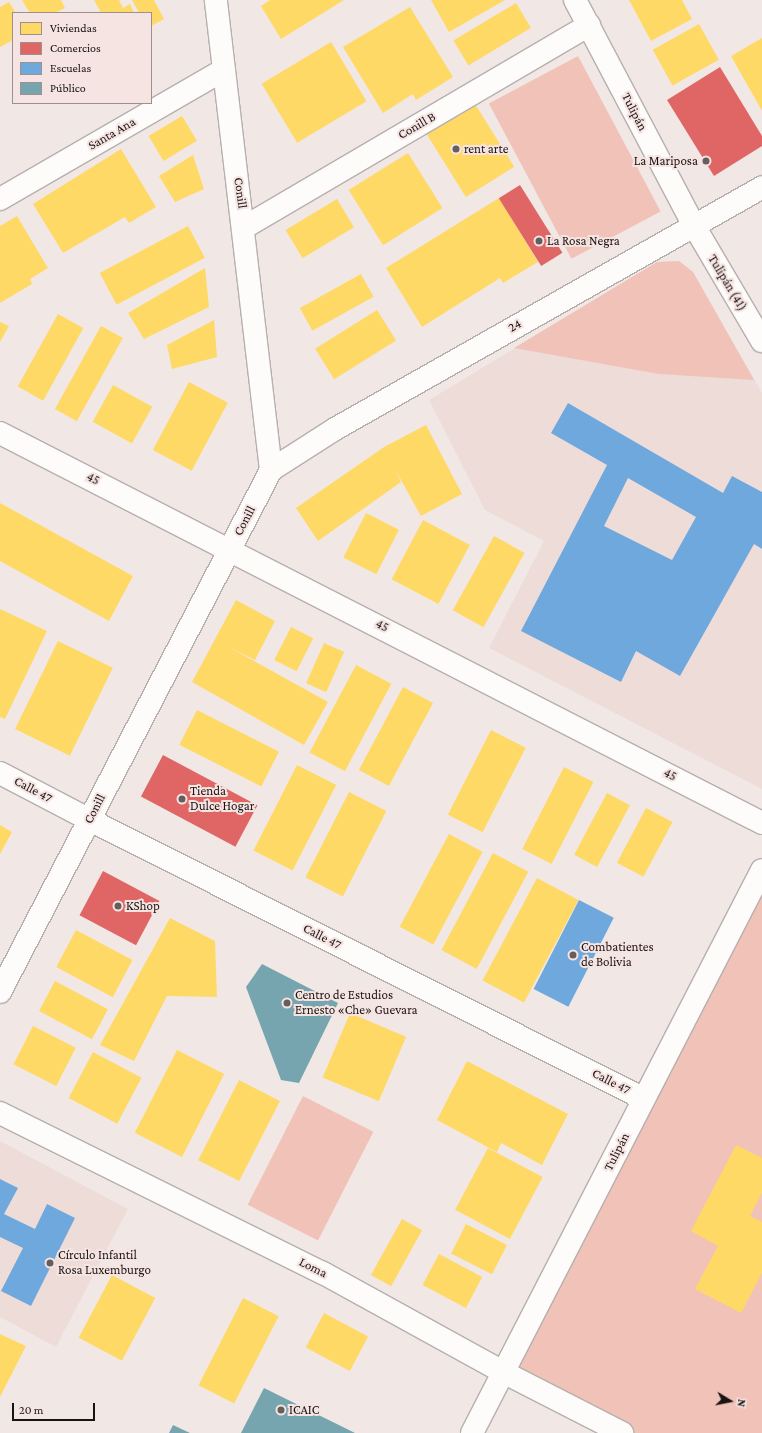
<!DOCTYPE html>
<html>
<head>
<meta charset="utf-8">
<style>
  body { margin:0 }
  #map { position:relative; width:762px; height:1433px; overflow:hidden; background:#f1e8e6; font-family:"Crimson Pro",serif }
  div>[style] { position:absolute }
  .built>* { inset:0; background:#eedcd8 }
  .green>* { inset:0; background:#f1c2b8; transform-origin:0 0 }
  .homes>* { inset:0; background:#ffd966; transform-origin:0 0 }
  .shops>* { inset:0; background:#e06666; transform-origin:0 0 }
  .schools>* { inset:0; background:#6fa8dc; transform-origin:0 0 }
  .public>* { inset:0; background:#76a5af }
  .roads { filter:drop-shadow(1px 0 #b6afad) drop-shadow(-1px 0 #b6afad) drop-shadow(0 1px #b6afad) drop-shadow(0 -1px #b6afad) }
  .minor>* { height:22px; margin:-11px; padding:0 11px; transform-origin:11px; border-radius:11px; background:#fdfcfb }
  .tertiary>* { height:22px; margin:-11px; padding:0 11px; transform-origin:11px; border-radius:11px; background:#fdfcfb }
  .dots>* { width:11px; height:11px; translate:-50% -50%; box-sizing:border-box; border:2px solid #f5e4e1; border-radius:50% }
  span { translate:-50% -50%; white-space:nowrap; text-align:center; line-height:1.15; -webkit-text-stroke:4px #f5e4e1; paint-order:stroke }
  .street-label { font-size:13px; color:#191413 }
  .poi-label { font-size:13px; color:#191413 }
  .left { translate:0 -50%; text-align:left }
  .right { translate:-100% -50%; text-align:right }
  .legend { position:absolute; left:12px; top:12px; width:140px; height:92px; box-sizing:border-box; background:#f5e4e1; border:1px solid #9d918f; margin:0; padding:5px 7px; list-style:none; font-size:12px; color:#191413 }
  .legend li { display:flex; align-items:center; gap:8px; height:20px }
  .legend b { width:20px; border:1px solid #9d918f }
  .north { position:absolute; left:710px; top:1381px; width:40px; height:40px; -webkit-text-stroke:3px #f5e4e1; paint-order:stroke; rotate:100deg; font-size:11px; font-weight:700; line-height:16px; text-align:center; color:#191413 }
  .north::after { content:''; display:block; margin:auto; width:14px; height:18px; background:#191413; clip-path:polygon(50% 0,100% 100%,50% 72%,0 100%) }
  .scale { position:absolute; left:12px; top:1403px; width:83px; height:18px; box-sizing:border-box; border:2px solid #191413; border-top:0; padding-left:5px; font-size:12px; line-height:14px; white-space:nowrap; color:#191413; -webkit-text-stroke:3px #f5e4e1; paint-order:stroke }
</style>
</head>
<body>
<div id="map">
  <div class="built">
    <div style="clip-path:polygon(679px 261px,693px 272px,762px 393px,762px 789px,489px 648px,544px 541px,485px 510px,429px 400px,657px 262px)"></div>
    <div style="clip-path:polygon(0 1141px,128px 1209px,56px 1347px,0 1317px)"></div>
  </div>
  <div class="green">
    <div style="left:578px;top:56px;width:176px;height:101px;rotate:62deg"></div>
    <div style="clip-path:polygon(679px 261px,693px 272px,754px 380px,659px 374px,514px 348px,657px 262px)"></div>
    <div style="clip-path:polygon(762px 870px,762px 1433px,622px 1433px,503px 1372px)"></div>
    <div style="left:303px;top:1096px;width:79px;height:122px;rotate:27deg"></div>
  </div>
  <div class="homes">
    <div style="clip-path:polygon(22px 0,61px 0,65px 8px,55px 13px,30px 13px)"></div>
    <div style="clip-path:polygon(94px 0,119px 0,123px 8px,130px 4px,134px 13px,101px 13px)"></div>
    <div style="clip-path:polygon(132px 0,154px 0,164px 19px,151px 26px,151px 13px,139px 13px)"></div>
    <div style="clip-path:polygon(270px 0,344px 0,281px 39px,261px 6px)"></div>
    <div style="clip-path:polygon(431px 0,505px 0,449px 32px)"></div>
    <div style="clip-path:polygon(629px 0,682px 0,692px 19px,651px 41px)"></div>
    <div style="clip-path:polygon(9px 2px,16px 13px,13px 40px,0 47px,0 7px)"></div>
    <div style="left:516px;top:3px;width:29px;height:73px;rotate:59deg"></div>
    <div style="clip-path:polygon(410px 7px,453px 77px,416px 100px,413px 94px,383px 113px,343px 47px)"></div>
    <div style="left:699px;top:24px;width:41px;height:53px;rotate:61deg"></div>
    <div style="clip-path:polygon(762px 38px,762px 111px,731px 56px)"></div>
    <div style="left:331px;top:42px;width:69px;height:81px;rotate:59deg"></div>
    <div style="left:475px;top:104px;width:74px;height:57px;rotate:58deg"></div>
    <div style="left:182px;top:116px;width:29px;height:39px;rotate:59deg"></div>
    <div style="clip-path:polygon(121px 149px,156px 207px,129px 223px,125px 217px,63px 253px,33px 204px)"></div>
    <div style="left:408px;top:153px;width:65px;height:70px;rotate:58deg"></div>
    <div style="clip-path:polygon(193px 155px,204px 189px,175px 202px,159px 176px)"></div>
    <div style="clip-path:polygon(499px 198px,538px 262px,503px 283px,500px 278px,422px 327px,386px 268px)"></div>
    <div style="left:337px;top:199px;width:33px;height:60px;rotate:59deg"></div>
    <div style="clip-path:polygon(17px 216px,48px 268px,30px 279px,32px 284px,0 303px,0 226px)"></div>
    <div style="left:188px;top:226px;width:36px;height:100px;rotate:62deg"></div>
    <div style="clip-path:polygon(205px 268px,209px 307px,144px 339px,128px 313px)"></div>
    <div style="left:361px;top:274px;width:26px;height:70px;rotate:61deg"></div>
    <div style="left:377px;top:310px;width:36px;height:73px;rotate:58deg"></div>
    <div style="left:58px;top:314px;width:29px;height:83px;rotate:29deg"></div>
    <div style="clip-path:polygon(214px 320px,217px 357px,172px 369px,167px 345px)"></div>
    <div style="clip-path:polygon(0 322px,9px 326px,0 342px)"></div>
    <div style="left:101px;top:326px;width:25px;height:95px;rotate:29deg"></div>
    <div style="left:189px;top:382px;width:44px;height:77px;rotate:28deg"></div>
    <div style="left:113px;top:385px;width:45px;height:42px;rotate:29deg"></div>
    <div style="clip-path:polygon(426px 425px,462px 494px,421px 516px,396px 471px,401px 482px,318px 541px,296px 508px,384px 447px)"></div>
    <div style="clip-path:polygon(0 503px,133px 576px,109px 621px,0 561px)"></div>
    <div style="left:366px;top:513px;width:37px;height:50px;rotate:27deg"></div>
    <div style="left:423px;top:520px;width:53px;height:67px;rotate:28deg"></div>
    <div style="left:494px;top:536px;width:35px;height:85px;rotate:29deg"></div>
    <div style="clip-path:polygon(236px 600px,275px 621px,255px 660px,229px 647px,328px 702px,304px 745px,192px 682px)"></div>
    <div style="clip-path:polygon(0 609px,47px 631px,5px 719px,0 717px)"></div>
    <div style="left:291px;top:627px;width:25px;height:37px;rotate:27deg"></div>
    <div style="left:58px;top:641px;width:61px;height:98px;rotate:26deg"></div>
    <div style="left:324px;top:643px;width:22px;height:44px;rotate:24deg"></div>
    <div style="left:356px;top:665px;width:40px;height:99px;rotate:28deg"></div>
    <div style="left:403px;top:687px;width:34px;height:94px;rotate:28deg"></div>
    <div style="left:197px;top:710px;width:92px;height:39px;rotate:27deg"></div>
    <div style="left:491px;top:730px;width:39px;height:95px;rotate:27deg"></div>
    <div style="left:297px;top:765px;width:44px;height:96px;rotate:27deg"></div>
    <div style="left:564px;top:767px;width:33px;height:92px;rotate:27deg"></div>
    <div style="left:349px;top:792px;width:42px;height:96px;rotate:27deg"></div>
    <div style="left:607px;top:793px;width:26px;height:70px;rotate:28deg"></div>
    <div style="left:646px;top:808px;width:30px;height:62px;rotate:28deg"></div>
    <div style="clip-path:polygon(0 825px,12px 832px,0 854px)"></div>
    <div style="left:449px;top:834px;width:38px;height:105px;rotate:28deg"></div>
    <div style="left:493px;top:853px;width:40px;height:110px;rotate:28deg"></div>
    <div style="left:537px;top:878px;width:47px;height:116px;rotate:28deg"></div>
    <div style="clip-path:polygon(170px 918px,215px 941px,217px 997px,167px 996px,134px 1061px,100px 1045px)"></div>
    <div style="left:76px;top:930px;width:64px;height:42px;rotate:28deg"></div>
    <div style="left:55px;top:981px;width:60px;height:34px;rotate:28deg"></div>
    <div style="left:350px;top:1013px;width:61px;height:70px;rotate:23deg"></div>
    <div style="left:33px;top:1026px;width:48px;height:43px;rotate:27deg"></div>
    <div style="left:177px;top:1050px;width:53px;height:93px;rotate:27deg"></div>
    <div style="left:93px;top:1052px;width:55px;height:52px;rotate:28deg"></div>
    <div style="clip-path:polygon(467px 1061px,568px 1114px,542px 1165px,501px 1143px,497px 1152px,437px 1120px)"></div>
    <div style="left:239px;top:1080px;width:46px;height:90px;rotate:27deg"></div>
    <div style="clip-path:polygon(736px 1145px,762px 1158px,762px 1193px,750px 1216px,762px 1222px,762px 1273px,741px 1313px,695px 1289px,718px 1246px,691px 1231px)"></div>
    <div style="left:488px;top:1148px;width:62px;height:70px;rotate:28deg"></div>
    <div style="left:402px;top:1219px;width:23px;height:64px;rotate:29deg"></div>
    <div style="left:466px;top:1224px;width:46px;height:33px;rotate:27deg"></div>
    <div style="left:439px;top:1254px;width:49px;height:35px;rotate:28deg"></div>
    <div style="left:112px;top:1275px;width:49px;height:71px;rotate:28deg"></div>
    <div style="left:243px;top:1298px;width:40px;height:98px;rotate:27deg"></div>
    <div style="left:324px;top:1313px;width:50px;height:39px;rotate:28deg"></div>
    <div style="clip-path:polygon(0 1334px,26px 1346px,0 1397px)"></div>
  </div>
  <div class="shops">
    <div style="clip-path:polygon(720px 67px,762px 136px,762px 146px,714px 176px,667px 100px)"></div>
    <div style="left:520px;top:185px;width:80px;height:25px;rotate:58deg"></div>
    <div style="left:163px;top:755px;width:107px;height:47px;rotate:28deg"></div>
    <div style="left:103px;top:871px;width:64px;height:50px;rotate:28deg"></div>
  </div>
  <div class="schools">
    <div style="clip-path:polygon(evenodd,568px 403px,723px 493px,732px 476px,762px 492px,762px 549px,754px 544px,680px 676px,636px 651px,621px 682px,521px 631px,607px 465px,551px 433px,568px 403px,628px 478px,696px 517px,672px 560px,604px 526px,628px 478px)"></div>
    <div style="left:579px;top:900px;width:39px;height:100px;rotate:27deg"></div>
    <div style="clip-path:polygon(0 1179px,18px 1188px,4px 1214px,35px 1229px,47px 1204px,75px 1218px,31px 1306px,1px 1291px,23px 1248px,0 1237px)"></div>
  </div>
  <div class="public">
    <div style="clip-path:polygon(262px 964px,338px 1003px,299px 1083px,281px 1080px,246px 987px)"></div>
    <div style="clip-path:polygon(264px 1388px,355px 1433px,241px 1433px)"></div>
    <div style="clip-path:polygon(173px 1425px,190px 1433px,169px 1433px)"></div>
  </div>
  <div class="roads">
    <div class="minor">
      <div style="left:0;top:199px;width:258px;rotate:-30deg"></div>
      <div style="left:245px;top:227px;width:399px;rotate:-30.4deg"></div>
      <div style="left:0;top:433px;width:856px;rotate:27.1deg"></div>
      <div style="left:271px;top:470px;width:76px;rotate:-32.6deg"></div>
      <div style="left:335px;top:429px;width:491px;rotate:-29.5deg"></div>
      <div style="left:0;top:773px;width:102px;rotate:27.6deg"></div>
      <div style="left:0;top:1113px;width:360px;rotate:26.4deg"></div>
      <div style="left:323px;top:1273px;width:205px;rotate:28.8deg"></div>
    </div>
    <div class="tertiary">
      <div style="left:575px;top:0;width:253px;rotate:62.2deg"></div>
      <div style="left:693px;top:224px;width:136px;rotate:59.5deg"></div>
      <div style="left:90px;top:820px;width:620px;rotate:26.73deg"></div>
      <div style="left:0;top:992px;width:588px;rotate:-62.56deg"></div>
      <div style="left:271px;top:470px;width:473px;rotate:-96.7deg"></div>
      <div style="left:503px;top:1372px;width:134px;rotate:27.1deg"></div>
      <div style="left:472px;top:1433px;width:633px;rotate:-62.75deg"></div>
    </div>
  </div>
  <div class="dots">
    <div style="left:456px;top:149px;background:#655e5d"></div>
    <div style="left:706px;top:161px;background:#655e5d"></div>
    <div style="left:539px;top:241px;background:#655e5d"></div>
    <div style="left:182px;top:799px;background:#655e5d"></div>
    <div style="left:118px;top:906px;background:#655e5d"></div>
    <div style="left:573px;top:955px;background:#655e5d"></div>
    <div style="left:287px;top:1003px;background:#655e5d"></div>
    <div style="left:50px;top:1263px;background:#655e5d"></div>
    <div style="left:281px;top:1410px;background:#655e5d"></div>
  </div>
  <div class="street-label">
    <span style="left:634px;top:112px;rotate:63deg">Tulipán</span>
    <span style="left:417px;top:126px;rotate:-30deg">Conill B</span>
    <span style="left:112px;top:134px;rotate:-30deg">Santa Ana</span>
    <span style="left:240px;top:193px;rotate:82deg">Conill</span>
    <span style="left:727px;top:283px;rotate:59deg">Tulipán (41)</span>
    <span style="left:515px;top:326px;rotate:-30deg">24</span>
    <span style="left:93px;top:479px;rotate:27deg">45</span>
    <span style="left:245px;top:521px;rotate:-62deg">Conill</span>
    <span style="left:382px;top:626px;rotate:27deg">45</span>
    <span style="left:670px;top:775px;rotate:27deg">45</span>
    <span style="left:33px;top:790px;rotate:28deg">Calle 47</span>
    <span style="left:95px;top:809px;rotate:-63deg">Conill</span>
    <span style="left:322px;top:937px;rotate:27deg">Calle 47</span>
    <span style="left:611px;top:1082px;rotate:27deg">Calle 47</span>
    <span style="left:617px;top:1152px;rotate:-63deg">Tulipán</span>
    <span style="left:313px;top:1268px;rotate:27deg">Loma</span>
  </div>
  <div class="poi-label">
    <span class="left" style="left:464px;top:149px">rent arte</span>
    <span class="right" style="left:698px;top:161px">La Mariposa</span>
    <span class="left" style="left:547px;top:241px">La Rosa Negra</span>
    <span class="left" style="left:190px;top:799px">Tienda<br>Dulce Hogar</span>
    <span class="left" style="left:126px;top:906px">KShop</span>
    <span class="left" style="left:581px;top:955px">Combatientes<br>de Bolivia</span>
    <span class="left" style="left:295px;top:1003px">Centro de Estudios<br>Ernesto «Che» Guevara</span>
    <span class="left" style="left:58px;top:1263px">Círculo Infantil<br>Rosa Luxemburgo</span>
    <span class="left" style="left:289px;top:1410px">ICAIC</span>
  </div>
  <ul class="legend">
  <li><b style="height:11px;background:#ffd966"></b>Viviendas</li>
  <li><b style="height:11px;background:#e06666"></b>Comercios</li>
  <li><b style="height:11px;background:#6fa8dc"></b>Escuelas</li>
  <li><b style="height:11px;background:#76a5af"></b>Público</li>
  </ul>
  <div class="north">N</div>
  <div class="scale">20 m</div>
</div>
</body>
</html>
